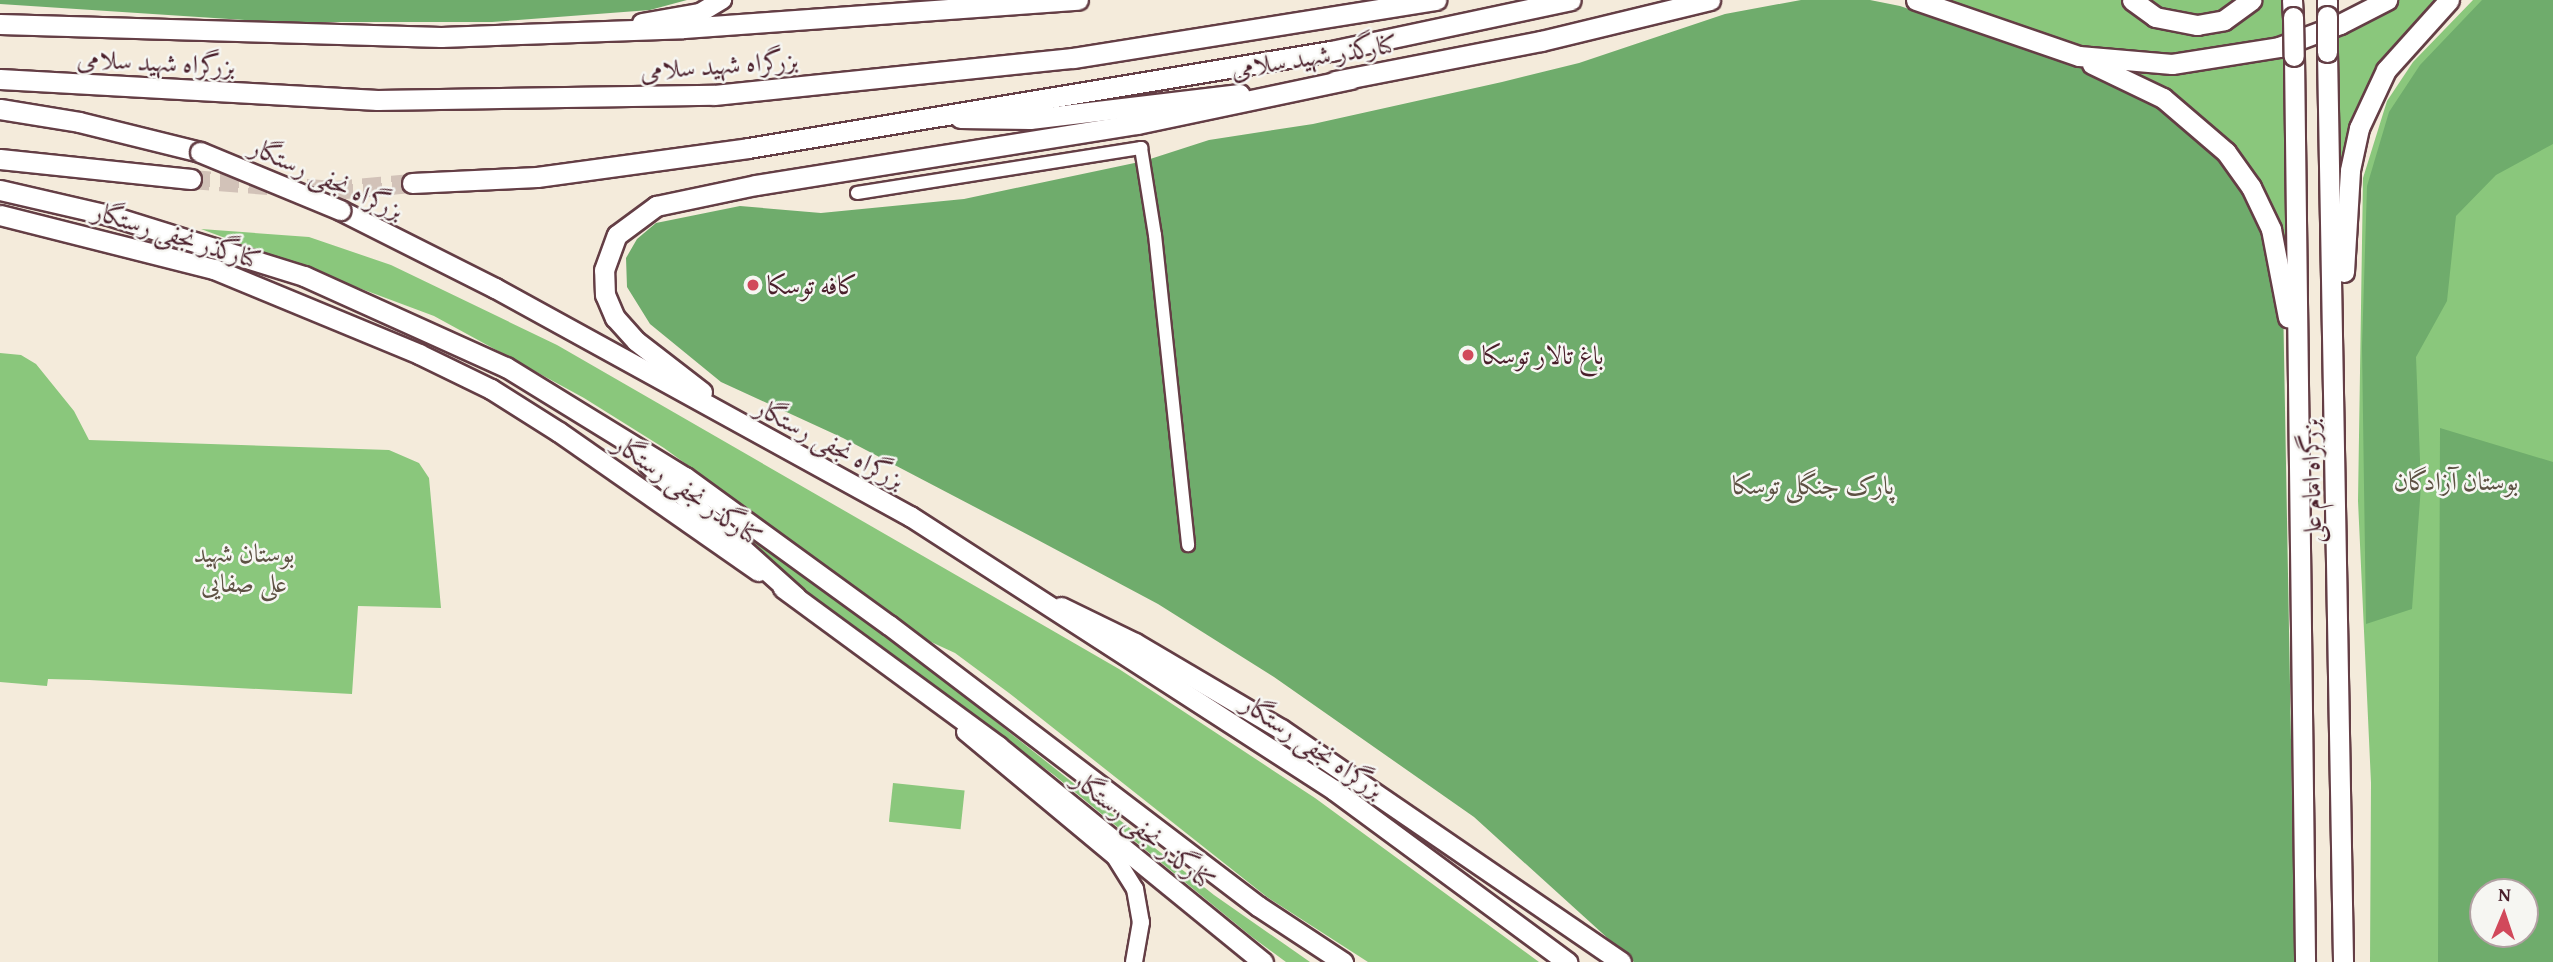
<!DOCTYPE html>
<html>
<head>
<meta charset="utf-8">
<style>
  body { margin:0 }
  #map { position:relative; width:2553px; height:962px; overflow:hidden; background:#f4ebdb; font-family:"Gentium Book Plus",Amiri,serif }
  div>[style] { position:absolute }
  .green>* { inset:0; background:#8ac77c; transform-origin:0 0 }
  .forest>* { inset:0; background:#6fac6c }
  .trunk-tunnel>* { height:19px; margin-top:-9.5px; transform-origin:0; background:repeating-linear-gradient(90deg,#d2c2b8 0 19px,transparent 0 29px) }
  .roads { filter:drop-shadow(2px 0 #643e45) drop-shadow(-2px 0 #643e45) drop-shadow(0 2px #643e45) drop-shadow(0 -2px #643e45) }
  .minor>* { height:12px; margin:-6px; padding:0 6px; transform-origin:6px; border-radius:6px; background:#fff }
  .tertiary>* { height:16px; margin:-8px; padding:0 8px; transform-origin:8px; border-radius:8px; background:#fff }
  .secondary>* { height:18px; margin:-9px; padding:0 9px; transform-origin:9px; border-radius:9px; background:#fff }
  .primary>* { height:19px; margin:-9.5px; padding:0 9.5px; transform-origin:9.5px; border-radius:9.5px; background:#fff }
  .trunk>* { height:19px; margin:-9.5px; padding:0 9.5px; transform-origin:9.5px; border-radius:9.5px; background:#fff }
  .bridges { filter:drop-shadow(2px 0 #643e45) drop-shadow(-2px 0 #643e45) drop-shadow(0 2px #643e45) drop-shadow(0 -2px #643e45) }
  .trunk-bridge>* { height:19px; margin:-9.5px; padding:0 9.5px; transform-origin:9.5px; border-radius:9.5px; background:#fff }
  .dots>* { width:19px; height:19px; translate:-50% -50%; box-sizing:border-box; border:4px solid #f6f6f2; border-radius:50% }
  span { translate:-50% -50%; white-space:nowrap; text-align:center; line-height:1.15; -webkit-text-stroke:5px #f6f6f2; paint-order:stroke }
  .street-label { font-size:26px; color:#4a1f2b }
  .poi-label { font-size:26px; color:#4a1f2b }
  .left { translate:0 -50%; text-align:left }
  .park-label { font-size:26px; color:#5d5143 }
  .north { position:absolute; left:2469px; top:878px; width:70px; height:70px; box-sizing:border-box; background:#f6f6f2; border:2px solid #b1a0a2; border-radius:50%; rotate:2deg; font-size:19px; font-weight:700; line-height:28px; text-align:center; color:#4a1f2b }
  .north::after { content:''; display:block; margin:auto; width:24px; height:32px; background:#d1495b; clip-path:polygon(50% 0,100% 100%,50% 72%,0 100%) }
</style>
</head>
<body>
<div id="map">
  <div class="green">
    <div style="clip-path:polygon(1935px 0,2125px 0,2175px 29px,2261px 0,2282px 0,2284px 40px,2195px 56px,2096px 52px)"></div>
    <div style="clip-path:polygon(2137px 0,2249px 0,2187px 23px)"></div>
    <div style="clip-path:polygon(2399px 0,2441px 0,2375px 79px,2340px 244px,2335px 32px)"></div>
    <div style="clip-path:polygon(evenodd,2473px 0,2553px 0,2553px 962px,2370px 962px,2371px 783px,2358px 501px,2363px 178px,2387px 101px,2413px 62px,2473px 0,2483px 892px,2525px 892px,2525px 934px,2483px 934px,2483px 892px)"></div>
    <div style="clip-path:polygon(2285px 51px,2291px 285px,2117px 67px)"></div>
    <div style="clip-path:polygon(201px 229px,309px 237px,391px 265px,557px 345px,1119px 669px,1315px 798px,1539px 962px,1368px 962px,1267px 897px,1009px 693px,955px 653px,929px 641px,664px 448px,584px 398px,434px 316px)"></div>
    <div style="clip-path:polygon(0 353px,21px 355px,36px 364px,74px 411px,89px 440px,389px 450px,419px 463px,429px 478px,441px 608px,358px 606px,352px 694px,89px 680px,48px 679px,47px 686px,0 682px)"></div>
    <div style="clip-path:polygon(697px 494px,926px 666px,1214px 895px,1310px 962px,1286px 962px,1252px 937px,1054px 775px,793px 585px,715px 517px)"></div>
    <div style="left:893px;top:783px;width:72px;height:39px;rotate:6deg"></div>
  </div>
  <div class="forest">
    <div style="clip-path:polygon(0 0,687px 0,650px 10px,492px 22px,274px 22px,0 4px)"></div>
    <div style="clip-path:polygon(1801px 0,1870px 0,1900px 6px,2127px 83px,2173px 108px,2250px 192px,2283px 298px,2295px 962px,1634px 962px,1474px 817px,1274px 677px,1158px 604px,1036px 539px,843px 438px,721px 382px,650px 324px,627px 287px,626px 258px,637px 239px,656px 223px,740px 206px,821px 213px,964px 199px,1144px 161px,1209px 140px,1313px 124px,1502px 82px,1579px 63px,1725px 14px)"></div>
    <div style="clip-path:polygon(2482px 0,2553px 0,2553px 144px,2496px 175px,2456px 216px,2447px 301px,2416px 357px,2421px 486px,2412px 609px,2366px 624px,2362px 347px,2367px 186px,2389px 112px,2420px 65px)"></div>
    <div style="clip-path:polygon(evenodd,2440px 428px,2553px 462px,2553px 962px,2438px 962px,2440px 428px,2483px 892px,2525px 892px,2525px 934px,2483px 934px,2483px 892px)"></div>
  </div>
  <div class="trunk-tunnel">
    <div style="left:191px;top:179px;width:143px;rotate:4.4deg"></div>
    <div style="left:334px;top:190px;width:78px;rotate:-5.1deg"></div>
  </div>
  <div class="roads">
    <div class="minor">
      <div style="left:857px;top:193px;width:288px;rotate:-9deg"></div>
      <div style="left:1141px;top:148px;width:88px;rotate:80.9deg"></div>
      <div style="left:1155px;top:235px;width:312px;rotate:83.9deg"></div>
    </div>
    <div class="tertiary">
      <div style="left:965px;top:732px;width:195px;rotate:39.8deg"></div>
      <div style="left:1115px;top:857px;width:38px;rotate:58deg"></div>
      <div style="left:1135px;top:889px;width:34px;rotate:80deg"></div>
      <div style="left:1141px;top:922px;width:41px;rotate:99.9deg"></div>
    </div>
    <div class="secondary">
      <div style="left:642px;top:23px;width:59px;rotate:-9.8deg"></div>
      <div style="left:700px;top:13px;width:26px;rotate:-31deg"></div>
    </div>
    <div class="primary">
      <div style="left:0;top:24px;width:441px;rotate:1.7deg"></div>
      <div style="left:441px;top:37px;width:242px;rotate:-2.1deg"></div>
      <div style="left:683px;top:28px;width:396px;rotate:-4.1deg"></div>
      <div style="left:1335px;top:81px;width:210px;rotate:-11deg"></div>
      <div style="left:1541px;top:41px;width:174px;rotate:-13.6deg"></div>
      <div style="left:960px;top:118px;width:70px;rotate:0.8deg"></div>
      <div style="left:1030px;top:119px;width:211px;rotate:-6.8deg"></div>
      <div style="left:0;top:215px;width:221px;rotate:14.2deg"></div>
      <div style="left:214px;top:269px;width:222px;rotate:22.5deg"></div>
      <div style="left:419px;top:354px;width:80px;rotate:25.9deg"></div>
      <div style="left:491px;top:389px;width:80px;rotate:32.3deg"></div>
      <div style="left:559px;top:432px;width:243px;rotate:34.9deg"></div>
      <div style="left:783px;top:588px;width:267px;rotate:36.3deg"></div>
      <div style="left:998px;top:746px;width:342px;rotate:39.2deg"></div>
      <div style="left:1061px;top:607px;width:82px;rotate:25.9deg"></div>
      <div style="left:1135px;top:643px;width:169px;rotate:30.5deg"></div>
      <div style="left:1281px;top:729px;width:412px;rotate:34.4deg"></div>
    </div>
    <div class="trunk">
      <div style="left:1916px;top:0;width:172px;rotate:19deg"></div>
      <div style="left:2079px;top:56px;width:93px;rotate:4.9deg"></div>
      <div style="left:2172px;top:64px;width:108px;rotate:-9deg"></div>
      <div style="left:2279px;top:47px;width:65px;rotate:-20.7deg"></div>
      <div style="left:2340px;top:24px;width:53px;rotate:-27.1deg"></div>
      <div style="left:2132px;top:0;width:29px;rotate:36deg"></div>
      <div style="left:2155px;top:17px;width:43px;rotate:10.8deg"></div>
      <div style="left:2197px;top:25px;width:27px;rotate:-10deg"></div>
      <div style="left:2224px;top:20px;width:34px;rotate:-36deg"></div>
      <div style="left:2292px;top:0;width:17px;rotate:87deg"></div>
      <div style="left:2327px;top:16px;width:16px;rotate:-90deg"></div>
      <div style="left:2327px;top:52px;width:910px;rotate:88.99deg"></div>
      <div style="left:2294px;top:56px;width:906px;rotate:89.3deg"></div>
      <div style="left:2092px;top:64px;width:79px;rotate:25.6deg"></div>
      <div style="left:2163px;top:98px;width:83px;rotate:40.6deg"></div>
      <div style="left:2226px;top:152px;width:43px;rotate:54.5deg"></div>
      <div style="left:2251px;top:187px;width:47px;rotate:64.5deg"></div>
      <div style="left:2271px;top:229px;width:90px;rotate:79.1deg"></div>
      <div style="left:0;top:79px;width:378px;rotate:3.2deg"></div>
      <div style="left:377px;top:100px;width:337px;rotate:-0.9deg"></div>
      <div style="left:714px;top:95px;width:361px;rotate:-5.9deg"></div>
      <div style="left:1073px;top:58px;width:368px;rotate:-9.1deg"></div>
      <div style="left:0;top:109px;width:80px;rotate:9.3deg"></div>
      <div style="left:79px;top:122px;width:125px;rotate:13.9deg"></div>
      <div style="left:0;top:159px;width:192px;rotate:6deg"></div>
      <div style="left:412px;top:183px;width:125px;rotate:-2.7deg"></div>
      <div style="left:537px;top:177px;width:213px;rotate:-7.8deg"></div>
      <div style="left:748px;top:148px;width:591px;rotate:-9.45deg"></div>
      <div style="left:1331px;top:51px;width:245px;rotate:-12deg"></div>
      <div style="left:0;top:190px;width:111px;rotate:13deg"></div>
      <div style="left:108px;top:215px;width:205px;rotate:17.3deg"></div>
      <div style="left:304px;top:276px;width:222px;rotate:24.3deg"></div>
      <div style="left:506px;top:367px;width:210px;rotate:31.6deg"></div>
      <div style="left:685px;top:477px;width:252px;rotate:36deg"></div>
      <div style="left:889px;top:625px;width:464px;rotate:37.3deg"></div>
      <div style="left:1258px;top:906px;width:102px;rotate:33.4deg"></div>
      <div style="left:340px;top:210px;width:174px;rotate:26.7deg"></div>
      <div style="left:495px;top:288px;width:474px;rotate:28.8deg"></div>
      <div style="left:910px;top:516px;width:505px;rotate:32.87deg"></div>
      <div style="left:1334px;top:790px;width:290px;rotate:36.4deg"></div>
      <div style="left:2344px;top:272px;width:102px;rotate:-86.6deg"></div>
      <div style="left:2350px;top:170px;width:43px;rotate:-77.9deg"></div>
      <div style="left:2359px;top:128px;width:64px;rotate:-65deg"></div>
      <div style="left:2386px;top:70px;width:94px;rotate:-48deg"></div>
      <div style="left:702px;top:392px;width:83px;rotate:-142.3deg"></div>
      <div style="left:636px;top:341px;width:31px;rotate:-132deg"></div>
      <div style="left:615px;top:318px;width:25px;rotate:-113deg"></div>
      <div style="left:605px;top:295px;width:25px;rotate:-92deg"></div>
      <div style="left:604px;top:270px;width:37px;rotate:-70deg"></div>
      <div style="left:617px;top:235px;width:49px;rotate:-36.6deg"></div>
      <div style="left:656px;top:206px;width:102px;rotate:-11.9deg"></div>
      <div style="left:756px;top:185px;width:386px;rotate:-9.1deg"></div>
      <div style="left:1137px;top:124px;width:219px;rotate:-11.9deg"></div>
      <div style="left:648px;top:464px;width:199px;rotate:41.9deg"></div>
    </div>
  </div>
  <div class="bridges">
    <div class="trunk-bridge">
      <div style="left:2327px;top:16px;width:36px;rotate:90deg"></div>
      <div style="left:2293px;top:17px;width:39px;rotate:89deg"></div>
      <div style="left:200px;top:152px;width:152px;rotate:22.5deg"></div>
    </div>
  </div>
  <div class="dots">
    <div style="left:753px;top:285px;background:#d1495b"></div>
    <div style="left:1468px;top:355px;background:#d1495b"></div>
  </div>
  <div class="street-label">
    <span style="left:1314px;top:56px;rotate:-9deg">کنارگذر شهید سلامی</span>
    <span style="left:156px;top:62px;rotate:3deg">بزرگراه شهید سلامی</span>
    <span style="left:719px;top:65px;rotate:-4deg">بزرگراه شهید سلامی</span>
    <span style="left:327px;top:178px;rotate:24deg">بزرگراه نجفی رستگار</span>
    <span style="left:177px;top:235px;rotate:17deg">کنارگذر نجفی رستگار</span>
    <span style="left:830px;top:443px;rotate:28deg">بزرگراه نجفی رستگار</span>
    <span style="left:2311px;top:481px;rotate:-91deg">بزرگراه امام علی</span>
    <span style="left:688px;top:490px;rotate:35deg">کنارگذر نجفی رستگار</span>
    <span style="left:1313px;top:746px;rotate:34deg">بزرگراه نجفی رستگار</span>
    <span style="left:1144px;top:830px;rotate:39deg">کنارگذر نجفی رستگار</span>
  </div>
  <div class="poi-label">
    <span class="left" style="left:767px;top:285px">کافه توسکا</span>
    <span class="left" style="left:1482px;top:355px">باغ تالار توسکا</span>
  </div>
  <div class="park-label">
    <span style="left:2456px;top:481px">بوستان آزادگان</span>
    <span style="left:1813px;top:485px">پارک جنگلی توسکا</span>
    <span style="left:244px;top:568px">بوستان شهید<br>علی صفایی</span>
  </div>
  <div class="north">N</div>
</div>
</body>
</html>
